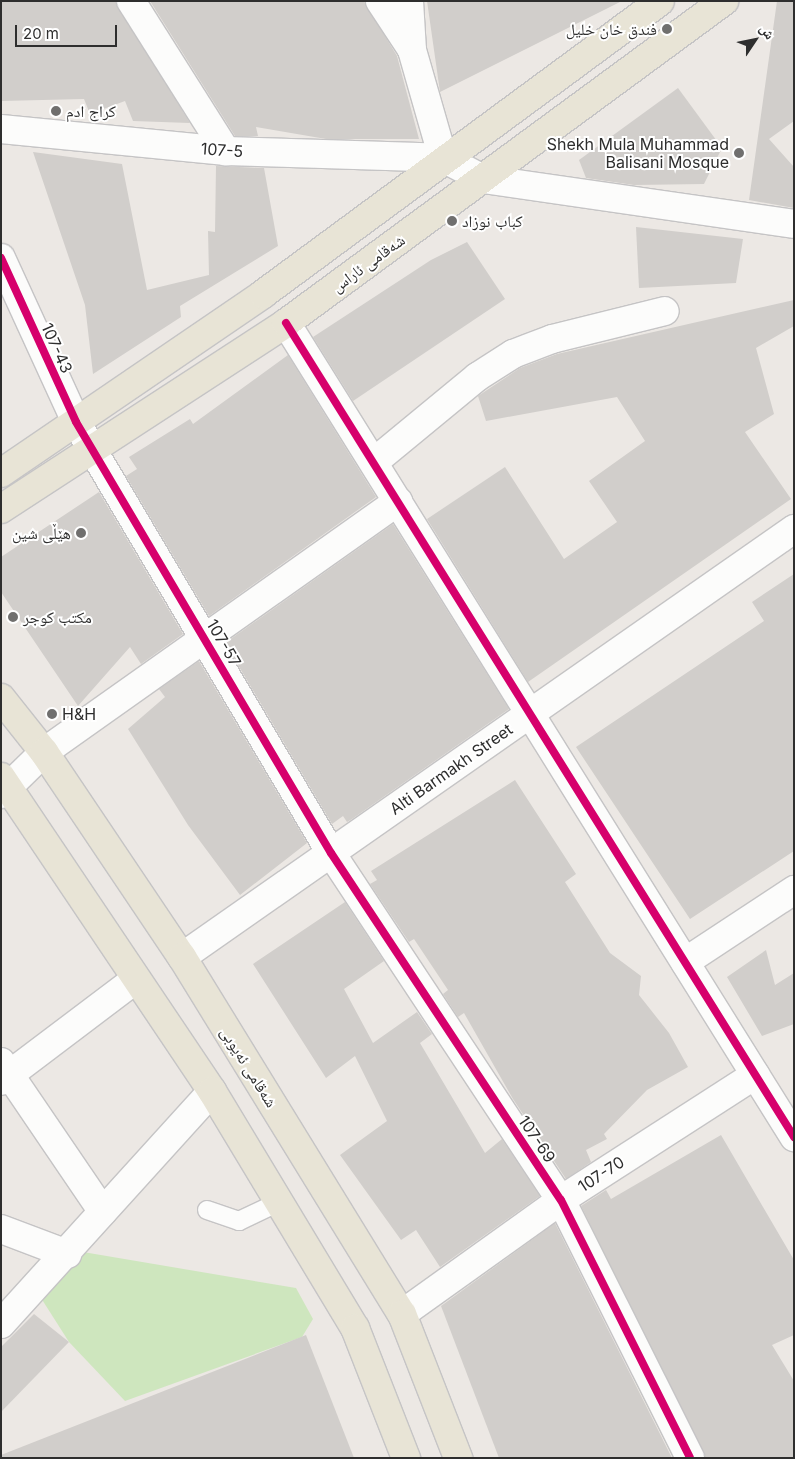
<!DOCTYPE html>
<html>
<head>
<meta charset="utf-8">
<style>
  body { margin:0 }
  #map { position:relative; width:795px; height:1459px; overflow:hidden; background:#ece8e4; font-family:Inter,"Noto Naskh Arabic",sans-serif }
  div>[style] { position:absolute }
  .green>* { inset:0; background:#cee6be }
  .building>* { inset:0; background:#d1cecb }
  .roads { filter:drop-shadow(1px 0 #c5c4c5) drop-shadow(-1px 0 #c5c4c5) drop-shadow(0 1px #c5c4c5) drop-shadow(0 -1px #c5c4c5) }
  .service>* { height:18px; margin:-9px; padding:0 9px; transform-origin:9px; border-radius:9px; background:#fcfcfb }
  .minor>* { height:28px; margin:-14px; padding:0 14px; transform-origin:14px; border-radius:14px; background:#fcfcfb }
  .primary>* { height:28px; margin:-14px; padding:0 14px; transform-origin:14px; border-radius:14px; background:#e8e4d6 }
  .cycleway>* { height:8px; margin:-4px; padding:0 4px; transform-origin:4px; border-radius:4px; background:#d6006c }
  .dots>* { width:14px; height:14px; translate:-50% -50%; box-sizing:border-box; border:2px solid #fff; border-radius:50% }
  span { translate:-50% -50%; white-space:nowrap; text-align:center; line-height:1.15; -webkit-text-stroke:4px #fff; paint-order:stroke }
  .poi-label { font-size:16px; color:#2e2e2e }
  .right { translate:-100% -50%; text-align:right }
  .left { translate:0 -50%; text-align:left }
  .street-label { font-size:16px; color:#2e2e2e }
  .frame { position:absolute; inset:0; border:2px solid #2e2e2e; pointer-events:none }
  .north { position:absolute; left:730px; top:15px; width:50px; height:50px; -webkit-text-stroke:4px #fff; paint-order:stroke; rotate:56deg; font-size:14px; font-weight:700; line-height:20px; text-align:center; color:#2e2e2e }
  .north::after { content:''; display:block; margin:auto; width:18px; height:22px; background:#2e2e2e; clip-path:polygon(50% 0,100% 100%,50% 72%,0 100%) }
  .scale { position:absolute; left:15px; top:25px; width:102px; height:22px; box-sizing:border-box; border:2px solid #2e2e2e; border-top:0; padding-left:6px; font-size:15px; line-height:18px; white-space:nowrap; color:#2e2e2e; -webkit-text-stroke:4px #fff; paint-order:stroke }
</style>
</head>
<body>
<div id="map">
  <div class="green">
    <div style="clip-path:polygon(83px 1252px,296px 1288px,313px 1319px,302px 1337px,125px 1401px,69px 1342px,41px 1298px)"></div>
  </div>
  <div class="building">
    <div style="clip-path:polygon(1px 1px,115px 1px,190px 123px,133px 121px,125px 101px,90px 114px,84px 99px,1px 101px)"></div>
    <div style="clip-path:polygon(150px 1px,364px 1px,397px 56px,419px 139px,326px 139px,256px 127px,258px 136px,235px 136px)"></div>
    <div style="clip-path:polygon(427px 1px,622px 1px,440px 92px)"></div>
    <div style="clip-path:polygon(777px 1px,794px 1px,794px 121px,769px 139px,794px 167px,794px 208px,749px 200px)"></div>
    <div style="clip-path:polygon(678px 88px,722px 148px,704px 184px,634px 185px,586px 178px,579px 160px)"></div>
    <div style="clip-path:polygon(33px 152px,122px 164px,147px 290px,209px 275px,208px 231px,215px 232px,216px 166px,264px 168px,278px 246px,180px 306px,181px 317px,93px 374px,85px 305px)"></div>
    <div style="clip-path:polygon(636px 227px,743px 239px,736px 283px,639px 288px)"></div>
    <div style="clip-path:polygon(467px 242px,505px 299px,353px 401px,313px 337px,431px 260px)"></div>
    <div style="clip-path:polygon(794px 300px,794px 326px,756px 348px,774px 414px,745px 432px,791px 499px,528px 682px,427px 519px,505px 467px,564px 559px,617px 522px,589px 481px,645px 441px,617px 397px,486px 421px,478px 396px,520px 368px,557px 354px)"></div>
    <div style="clip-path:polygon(288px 355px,376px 497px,209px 616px,126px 476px,137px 469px,129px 457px,190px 419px,193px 424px)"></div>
    <div style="clip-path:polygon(99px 492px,183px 634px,141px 664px,130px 647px,78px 706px,1px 592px,1px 557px)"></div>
    <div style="clip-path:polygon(393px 524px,509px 709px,352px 819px,347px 822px,343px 816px,332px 824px,225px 643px)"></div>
    <div style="clip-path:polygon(794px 574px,794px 851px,690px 919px,576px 747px,764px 621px,752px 602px)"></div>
    <div style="clip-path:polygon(199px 661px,307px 843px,240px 895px,188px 825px,128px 729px,165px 697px,159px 689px)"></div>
    <div style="clip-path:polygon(515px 780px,576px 874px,565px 882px,610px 953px,641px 976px,639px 995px,669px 1033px,688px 1067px,647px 1090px,604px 1134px,607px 1139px,586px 1150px,591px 1162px,566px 1179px,513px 1099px,464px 1013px,458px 1017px,443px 994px,448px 990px,414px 939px,409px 942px,370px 884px,377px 880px,371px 871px)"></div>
    <div style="clip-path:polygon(345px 902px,384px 961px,344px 989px,373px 1043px,417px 1012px,432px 1034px,420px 1043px,485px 1153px,502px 1139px,540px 1196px,440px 1267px,416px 1230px,401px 1240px,340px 1155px,387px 1121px,355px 1056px,326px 1078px,253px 964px)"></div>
    <div style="clip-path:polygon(766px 950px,775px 985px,794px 973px,794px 1024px,762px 1036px,727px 977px)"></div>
    <div style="clip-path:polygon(721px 1135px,794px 1260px,794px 1335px,772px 1345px,794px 1381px,794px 1458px,705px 1458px,581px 1206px,606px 1190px,611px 1199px)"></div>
    <div style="clip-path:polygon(555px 1223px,672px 1458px,499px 1458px,441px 1306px)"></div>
    <div style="clip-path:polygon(34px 1314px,69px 1342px,1px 1412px,1px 1347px)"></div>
    <div style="clip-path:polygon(306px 1335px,354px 1458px,1px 1458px,1px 1455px)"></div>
  </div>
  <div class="roads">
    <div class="service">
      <div style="left:207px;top:1210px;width:34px;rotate:19deg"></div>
      <div style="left:239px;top:1221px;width:44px;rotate:-25.4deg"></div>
    </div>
    <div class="minor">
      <div style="left:131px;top:1px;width:178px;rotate:57.7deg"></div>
      <div style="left:380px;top:1px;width:56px;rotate:56.6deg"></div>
      <div style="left:409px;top:1px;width:49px;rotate:86.5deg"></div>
      <div style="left:412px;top:50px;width:112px;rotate:74deg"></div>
      <div style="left:1px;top:129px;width:226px;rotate:5.6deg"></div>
      <div style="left:226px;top:151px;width:217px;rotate:1.8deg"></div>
      <div style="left:443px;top:158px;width:45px;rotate:27.7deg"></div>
      <div style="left:483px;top:179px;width:314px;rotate:8.2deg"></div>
      <div style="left:1px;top:258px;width:180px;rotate:65.4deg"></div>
      <div style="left:76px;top:422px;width:501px;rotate:59.39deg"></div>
      <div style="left:331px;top:853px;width:416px;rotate:56.5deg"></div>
      <div style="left:561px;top:1200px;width:288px;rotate:63.4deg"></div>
      <div style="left:286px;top:323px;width:960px;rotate:58.03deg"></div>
      <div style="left:374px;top:462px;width:134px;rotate:-39.5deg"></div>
      <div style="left:477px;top:377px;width:43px;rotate:-32.6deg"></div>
      <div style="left:513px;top:354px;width:42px;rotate:-21deg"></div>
      <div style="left:552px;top:339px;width:116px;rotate:-13.9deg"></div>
      <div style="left:1px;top:794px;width:60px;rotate:-44.3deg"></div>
      <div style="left:44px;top:752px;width:434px;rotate:-35.3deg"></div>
      <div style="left:182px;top:957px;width:747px;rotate:-34.97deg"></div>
      <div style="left:685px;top:962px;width:131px;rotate:-33.4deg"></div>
      <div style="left:1px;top:1062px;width:181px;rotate:55.8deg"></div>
      <div style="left:1px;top:1081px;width:169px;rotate:-37.1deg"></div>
      <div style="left:1px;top:1229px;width:71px;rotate:20.7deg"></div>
      <div style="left:402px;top:1314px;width:196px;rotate:-35.6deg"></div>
      <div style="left:561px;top:1200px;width:231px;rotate:-32.8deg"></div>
      <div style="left:1px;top:1324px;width:314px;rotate:-47.8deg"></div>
    </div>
    <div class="primary">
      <div style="left:1px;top:473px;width:317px;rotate:-34.3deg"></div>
      <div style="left:263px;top:294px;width:493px;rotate:-36.4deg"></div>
      <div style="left:1px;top:509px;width:340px;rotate:-33.1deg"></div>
      <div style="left:286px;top:323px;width:544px;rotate:-36.32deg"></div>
      <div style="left:1px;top:698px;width:69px;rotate:51.5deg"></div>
      <div style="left:44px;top:752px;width:247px;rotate:56.1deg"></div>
      <div style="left:182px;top:957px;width:419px;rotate:58.4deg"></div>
      <div style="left:402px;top:1314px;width:155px;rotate:68.7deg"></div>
      <div style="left:1px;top:777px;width:378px;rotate:56.1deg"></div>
      <div style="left:212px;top:1091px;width:277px;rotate:58.9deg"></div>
      <div style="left:355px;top:1328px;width:140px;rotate:68.6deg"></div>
    </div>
  </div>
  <div class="cycleway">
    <div style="left:1px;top:258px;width:180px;rotate:65.4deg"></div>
    <div style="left:76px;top:422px;width:501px;rotate:59.39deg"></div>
    <div style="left:331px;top:853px;width:416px;rotate:56.5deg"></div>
    <div style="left:561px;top:1200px;width:288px;rotate:63.4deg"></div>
    <div style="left:286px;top:323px;width:960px;rotate:58.03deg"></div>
  </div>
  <div class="dots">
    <div style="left:667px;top:29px;background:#706f6e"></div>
    <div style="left:56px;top:111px;background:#706f6e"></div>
    <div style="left:739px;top:153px;background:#706f6e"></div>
    <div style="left:452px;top:221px;background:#706f6e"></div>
    <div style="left:81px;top:533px;background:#706f6e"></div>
    <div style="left:13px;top:617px;background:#706f6e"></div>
    <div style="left:52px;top:714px;background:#706f6e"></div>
  </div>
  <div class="poi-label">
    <span class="right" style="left:657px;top:29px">فندق خان خليل</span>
    <span class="left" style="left:66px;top:111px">كراج ادم</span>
    <span class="right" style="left:729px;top:153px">Shekh Mula Muhammad<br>Balisani Mosque</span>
    <span class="left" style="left:462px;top:221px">كباب نوزاد</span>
    <span class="right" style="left:71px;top:533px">هێڵی شین</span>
    <span class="left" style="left:23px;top:617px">مكتب كوجر</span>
    <span class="left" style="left:62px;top:714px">H&amp;H</span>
  </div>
  <div class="street-label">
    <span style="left:222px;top:150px;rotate:4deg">107-5</span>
    <span style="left:368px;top:263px;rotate:-36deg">شەقامی ئاراس</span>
    <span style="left:57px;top:348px;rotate:66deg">107-43</span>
    <span style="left:224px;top:643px;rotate:60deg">107-57</span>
    <span style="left:451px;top:769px;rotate:-35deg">Alti Barmakh Street</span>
    <span style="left:249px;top:1067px;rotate:58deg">شەقامی ئەیوبی</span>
    <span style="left:537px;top:1139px;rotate:56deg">107-69</span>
    <span style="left:601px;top:1174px;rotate:-33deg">107-70</span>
  </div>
  <div class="frame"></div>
  <div class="north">ش</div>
  <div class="scale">20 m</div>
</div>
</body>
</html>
